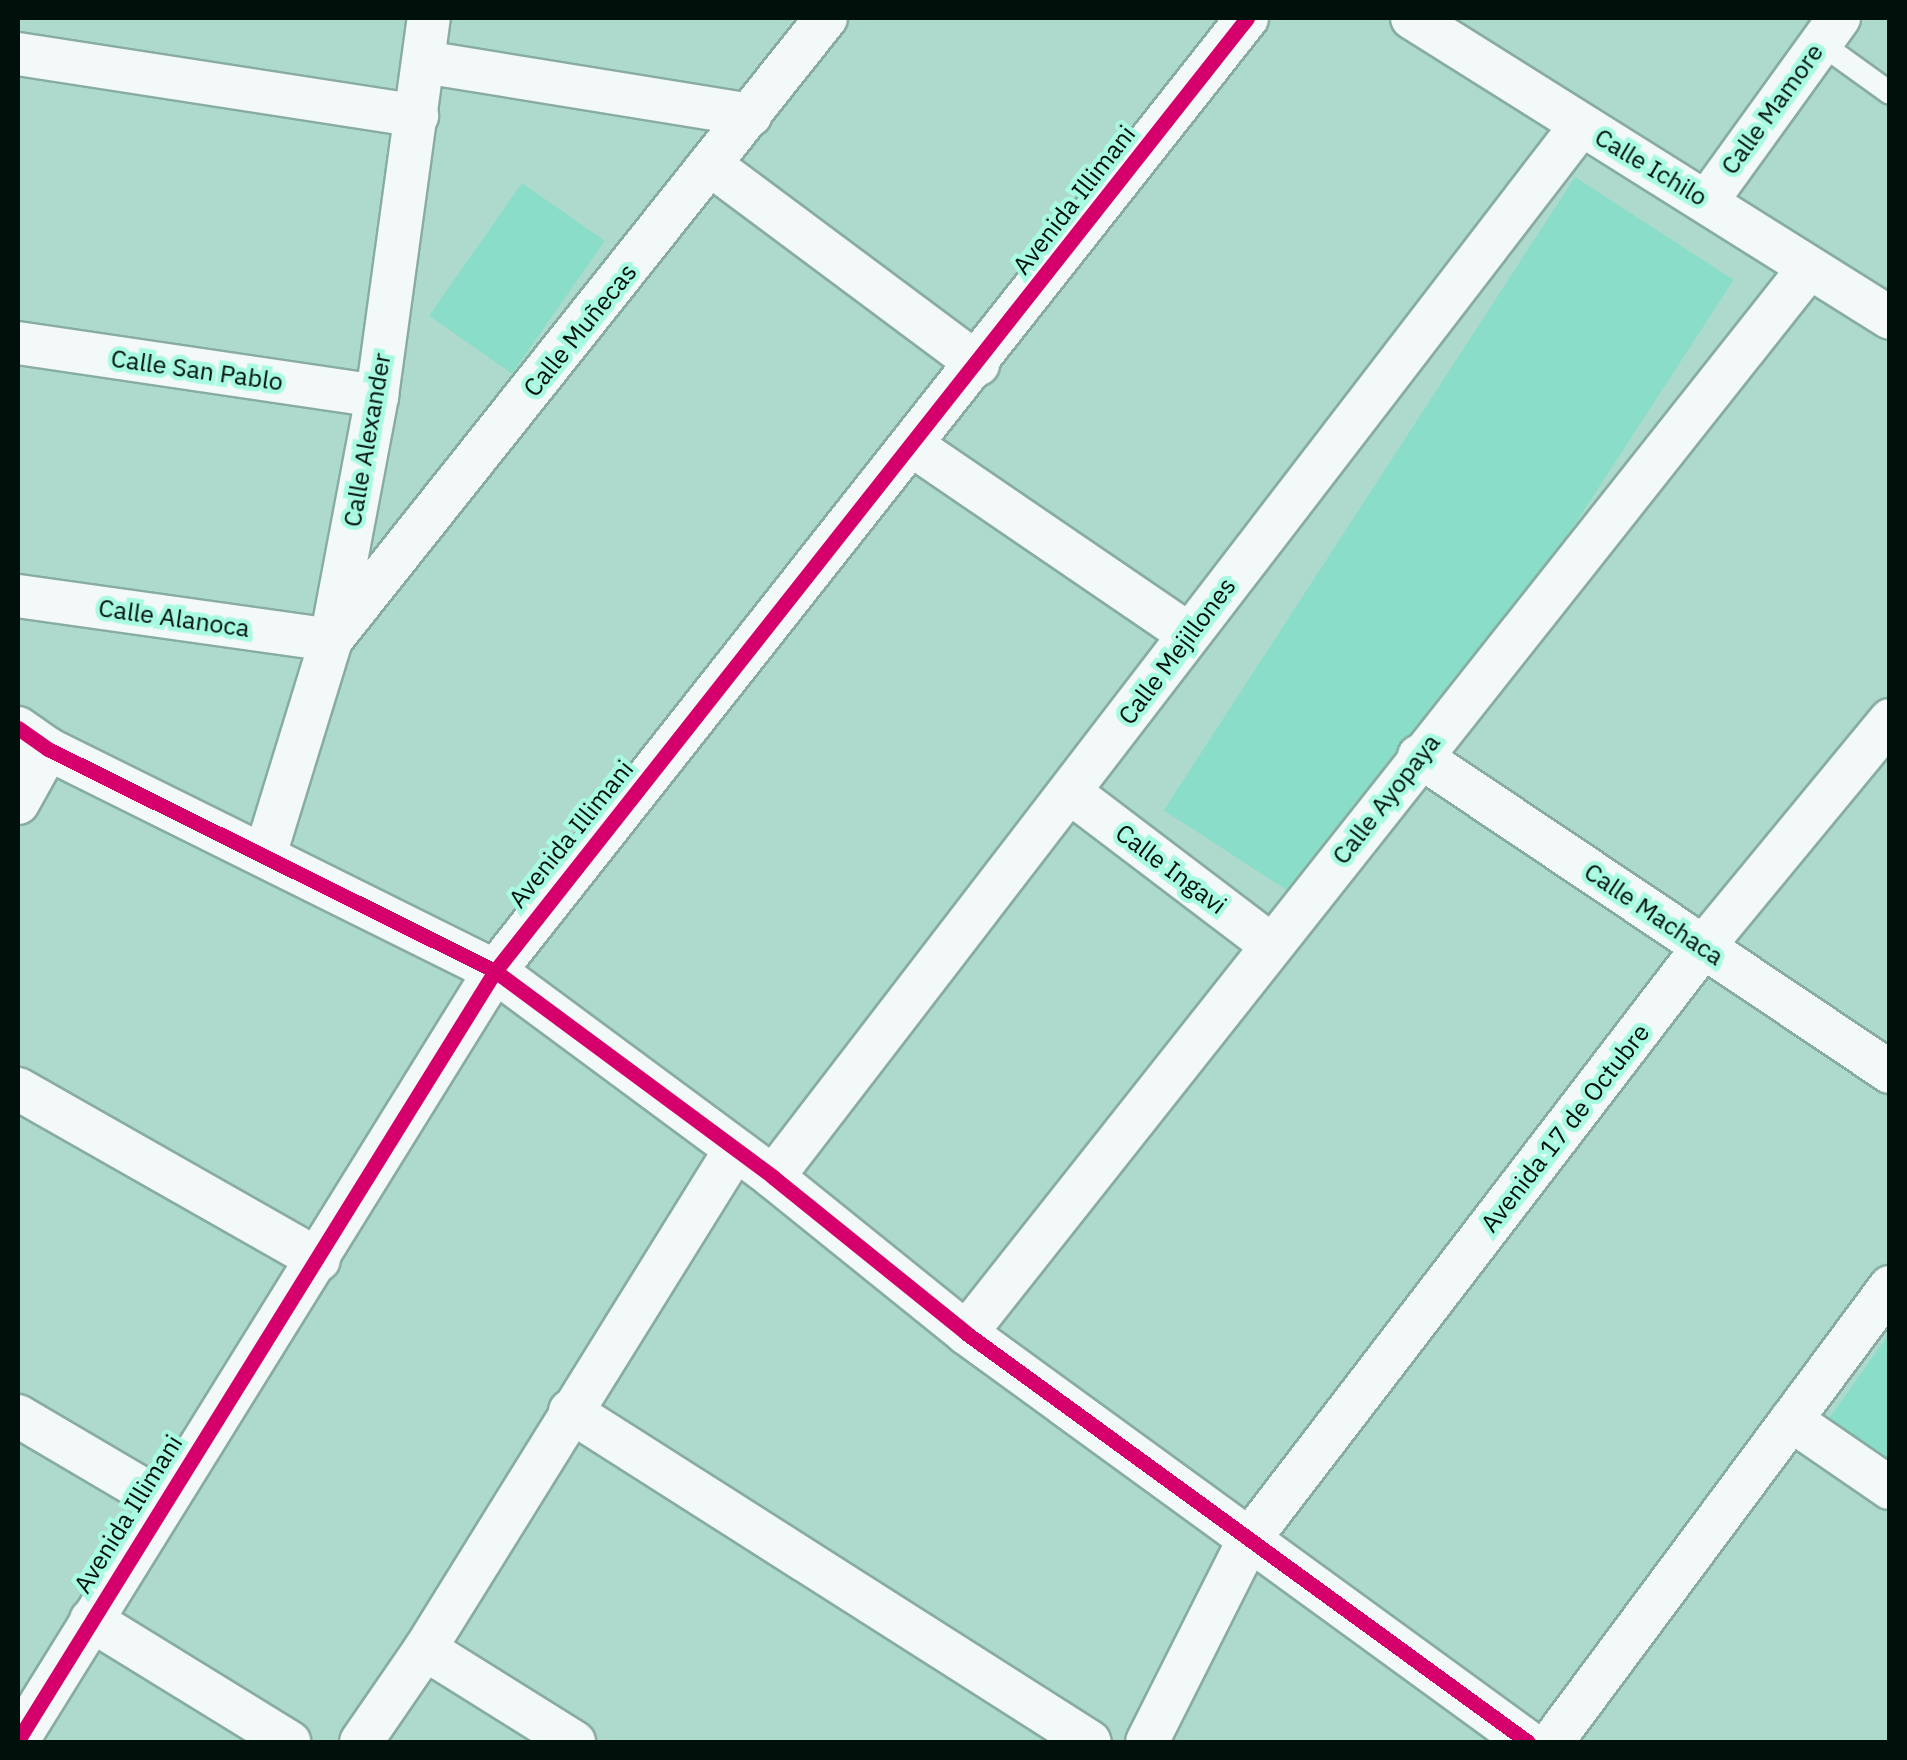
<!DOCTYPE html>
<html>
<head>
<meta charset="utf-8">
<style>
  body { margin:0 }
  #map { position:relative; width:1907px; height:1760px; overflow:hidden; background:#addacd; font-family:"IBM Plex Sans",sans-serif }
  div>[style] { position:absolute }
  .green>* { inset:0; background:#8addc8; transform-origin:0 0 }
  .roads { filter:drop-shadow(2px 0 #88aca2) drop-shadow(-2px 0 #88aca2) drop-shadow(0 2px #88aca2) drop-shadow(0 -2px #88aca2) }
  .service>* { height:22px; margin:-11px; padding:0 11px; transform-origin:11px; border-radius:11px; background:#f3f9f8 }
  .minor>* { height:42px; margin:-21px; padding:0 21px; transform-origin:21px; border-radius:21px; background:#f3f9f8 }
  .cycleway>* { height:15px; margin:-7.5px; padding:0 7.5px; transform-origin:7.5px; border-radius:7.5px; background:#d6006c }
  span { translate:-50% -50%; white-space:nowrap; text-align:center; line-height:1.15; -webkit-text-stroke:9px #a8fae2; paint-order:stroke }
  .street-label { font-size:25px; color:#00110b }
  .frame { position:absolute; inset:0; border:20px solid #00110b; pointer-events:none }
</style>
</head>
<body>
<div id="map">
  <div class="green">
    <div style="left:1575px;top:177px;width:189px;height:755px;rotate:33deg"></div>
    <div style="left:522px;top:183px;width:101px;height:162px;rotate:35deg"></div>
    <div style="clip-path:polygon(1889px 1334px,1889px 1461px,1827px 1421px)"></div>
  </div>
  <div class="roads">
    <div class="service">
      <div style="left:1819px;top:42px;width:87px;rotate:35.7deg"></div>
    </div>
    <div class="minor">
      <div style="left:1412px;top:18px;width:564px;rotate:32.11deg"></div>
      <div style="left:18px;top:54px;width:404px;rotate:8.8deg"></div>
      <div style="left:424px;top:62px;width:331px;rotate:9.2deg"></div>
      <div style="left:712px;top:166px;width:332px;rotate:36.7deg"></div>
      <div style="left:1707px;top:201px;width:226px;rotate:-54.2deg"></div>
      <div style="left:18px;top:343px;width:363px;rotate:8.4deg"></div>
      <div style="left:913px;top:446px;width:334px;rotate:34.3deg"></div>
      <div style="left:18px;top:596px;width:316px;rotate:8deg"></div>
      <div style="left:331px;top:640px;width:795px;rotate:-51.49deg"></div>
      <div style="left:18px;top:728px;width:37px;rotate:35deg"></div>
      <div style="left:48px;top:749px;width:499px;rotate:26.4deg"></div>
      <div style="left:495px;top:971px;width:346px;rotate:36.5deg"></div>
      <div style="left:773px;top:1177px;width:248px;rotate:38.9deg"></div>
      <div style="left:966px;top:1333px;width:695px;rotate:36.05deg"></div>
      <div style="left:1419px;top:756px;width:567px;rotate:33.86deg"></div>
      <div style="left:1071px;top:793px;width:251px;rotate:37.2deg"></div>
      <div style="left:18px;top:803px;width:62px;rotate:-60.9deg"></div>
      <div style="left:265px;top:855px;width:225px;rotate:-72.9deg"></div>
      <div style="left:331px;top:640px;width:248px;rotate:-79.3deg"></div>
      <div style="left:377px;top:396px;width:382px;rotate:-82.2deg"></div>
      <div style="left:18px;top:1089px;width:346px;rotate:29.6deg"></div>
      <div style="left:773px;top:1177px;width:1326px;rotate:-52.47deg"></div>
      <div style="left:966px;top:1333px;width:1358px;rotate:-51.64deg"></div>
      <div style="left:570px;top:1411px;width:616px;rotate:32.48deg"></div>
      <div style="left:18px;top:1416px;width:169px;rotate:30.5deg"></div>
      <div style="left:1791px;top:1420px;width:120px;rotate:34.5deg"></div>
      <div style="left:91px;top:1620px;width:233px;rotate:31.6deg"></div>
      <div style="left:425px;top:1649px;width:176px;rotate:32deg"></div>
      <div style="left:18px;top:1740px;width:905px;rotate:-58.19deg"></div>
      <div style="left:495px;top:971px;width:1214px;rotate:-51.72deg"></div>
      <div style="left:361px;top:1742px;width:113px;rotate:-55.5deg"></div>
      <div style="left:425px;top:1649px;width:587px;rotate:-58.15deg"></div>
      <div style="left:1147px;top:1742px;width:225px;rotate:-63.3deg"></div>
      <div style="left:1248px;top:1541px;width:750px;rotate:-52.53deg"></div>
      <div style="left:1704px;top:946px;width:293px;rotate:-50.5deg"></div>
      <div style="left:1552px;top:1742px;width:567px;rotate:-53.39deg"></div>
    </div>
  </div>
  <div class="cycleway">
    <div style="left:18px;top:728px;width:37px;rotate:35deg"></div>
    <div style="left:48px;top:749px;width:499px;rotate:26.4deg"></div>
    <div style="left:495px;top:971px;width:346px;rotate:36.5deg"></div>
    <div style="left:773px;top:1177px;width:248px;rotate:38.9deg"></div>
    <div style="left:966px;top:1333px;width:695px;rotate:36.05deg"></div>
    <div style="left:18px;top:1740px;width:905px;rotate:-58.19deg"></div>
    <div style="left:495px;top:971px;width:1214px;rotate:-51.72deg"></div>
  </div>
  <div class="street-label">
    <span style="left:1772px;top:109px;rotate:-54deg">Calle Mamore</span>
    <span style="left:1651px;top:167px;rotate:31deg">Calle Ichilo</span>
    <span style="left:1074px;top:200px;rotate:-52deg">Avenida Illimani</span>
    <span style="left:580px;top:330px;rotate:-51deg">Calle Muñecas</span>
    <span style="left:197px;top:370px;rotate:8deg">Calle San Pablo</span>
    <span style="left:367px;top:440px;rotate:-80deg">Calle Alexander</span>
    <span style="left:174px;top:618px;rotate:8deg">Calle Alanoca</span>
    <span style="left:1177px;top:651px;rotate:-53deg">Calle Mejillones</span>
    <span style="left:1386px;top:799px;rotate:-52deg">Calle Ayopaya</span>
    <span style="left:571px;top:834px;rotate:-51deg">Avenida Illimani</span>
    <span style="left:1171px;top:869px;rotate:37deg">Calle Ingavi</span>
    <span style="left:1654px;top:914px;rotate:34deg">Calle Machaca</span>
    <span style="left:1565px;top:1128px;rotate:-52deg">Avenida 17 de Octubre</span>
    <span style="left:128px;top:1514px;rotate:-58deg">Avenida Illimani</span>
  </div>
  <div class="frame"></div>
</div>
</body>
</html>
